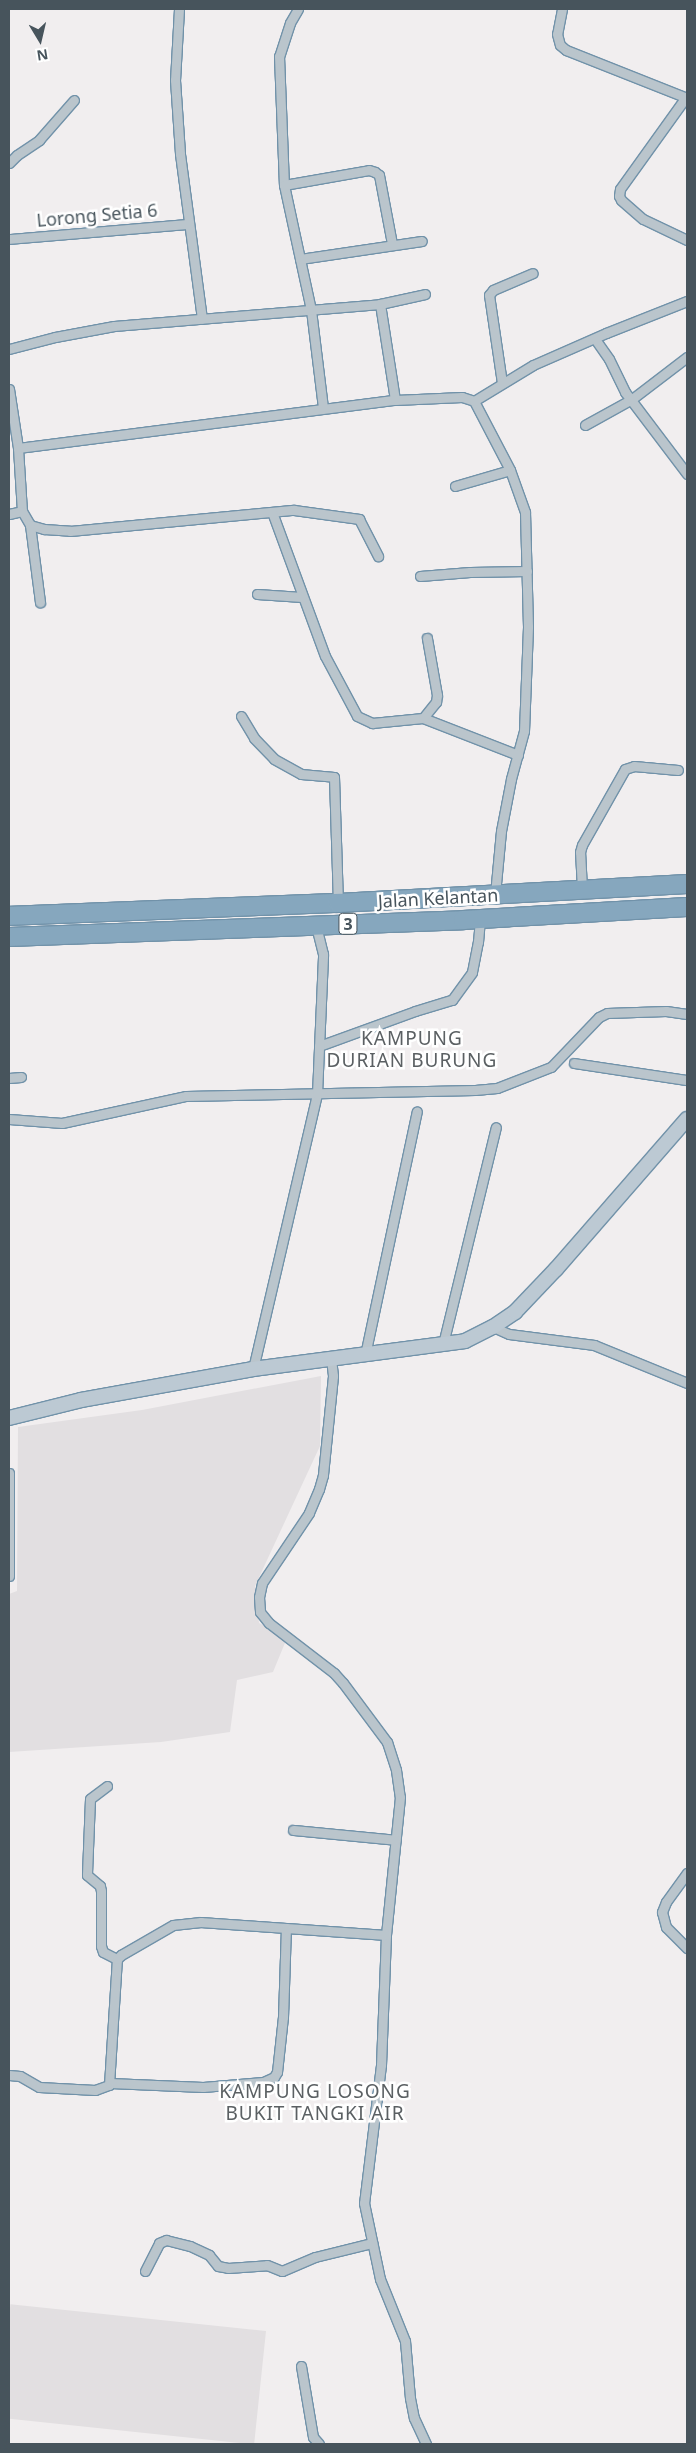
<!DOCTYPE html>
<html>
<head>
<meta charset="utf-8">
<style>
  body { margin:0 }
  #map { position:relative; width:696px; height:2453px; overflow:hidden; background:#f1eeef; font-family:"Noto Sans",sans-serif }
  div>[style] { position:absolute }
  .education>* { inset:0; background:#e2dfe1; transform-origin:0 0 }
  .roads { filter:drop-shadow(1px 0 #7192a9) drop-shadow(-1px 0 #7192a9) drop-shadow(0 1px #7192a9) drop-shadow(0 -1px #7192a9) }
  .street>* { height:9px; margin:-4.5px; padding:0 4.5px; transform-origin:4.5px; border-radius:4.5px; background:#bac5cc }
  .secondary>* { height:14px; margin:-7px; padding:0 7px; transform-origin:7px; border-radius:7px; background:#bcc9d3 }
  .highway>* { height:18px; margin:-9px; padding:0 9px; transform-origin:9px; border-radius:9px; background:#86a7be }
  span { translate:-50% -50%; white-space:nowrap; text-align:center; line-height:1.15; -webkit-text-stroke:5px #fff; paint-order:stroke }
  .shield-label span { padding:1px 4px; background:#fff; border:1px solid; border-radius:4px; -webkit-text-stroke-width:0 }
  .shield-label { font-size:16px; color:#47545c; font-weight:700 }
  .street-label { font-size:18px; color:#47545c }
  .neighbourhood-label { font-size:19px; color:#5b6063; letter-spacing:1px }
  .frame { position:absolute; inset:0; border:10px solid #47545c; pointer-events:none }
  .north { position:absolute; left:15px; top:15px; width:50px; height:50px; -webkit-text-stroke:4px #fff; paint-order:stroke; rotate:171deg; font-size:14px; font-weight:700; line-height:20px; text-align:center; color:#47545c }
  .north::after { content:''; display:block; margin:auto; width:18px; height:22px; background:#47545c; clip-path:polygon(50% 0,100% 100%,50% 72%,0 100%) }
</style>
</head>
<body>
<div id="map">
  <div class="education">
    <div style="clip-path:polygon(321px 1376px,320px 1446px,255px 1586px,259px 1623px,287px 1638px,273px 1672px,237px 1680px,230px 1732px,161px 1742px,9px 1752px,9px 1594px,17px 1591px,18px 1427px,142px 1410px)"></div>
    <div style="left:266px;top:2331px;width:114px;height:257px;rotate:96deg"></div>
  </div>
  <div class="roads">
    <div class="street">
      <div style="left:179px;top:9px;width:71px;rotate:93.2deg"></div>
      <div style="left:175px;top:80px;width:74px;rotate:86.1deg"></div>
      <div style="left:180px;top:154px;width:166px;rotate:82.4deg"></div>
      <div style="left:298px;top:9px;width:16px;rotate:120deg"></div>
      <div style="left:290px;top:23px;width:35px;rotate:108deg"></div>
      <div style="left:279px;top:56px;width:129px;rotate:87.8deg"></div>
      <div style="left:284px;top:185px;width:128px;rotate:77.8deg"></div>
      <div style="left:311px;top:310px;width:99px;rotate:83deg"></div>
      <div style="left:562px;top:9px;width:25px;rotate:101deg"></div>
      <div style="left:557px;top:34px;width:11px;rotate:75deg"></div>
      <div style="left:560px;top:45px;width:8px;rotate:40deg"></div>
      <div style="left:566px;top:50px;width:130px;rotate:21.6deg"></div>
      <div style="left:686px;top:97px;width:113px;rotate:125.7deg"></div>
      <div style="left:620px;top:189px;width:7px;rotate:98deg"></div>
      <div style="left:619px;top:196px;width:4px;rotate:63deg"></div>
      <div style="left:621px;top:200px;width:29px;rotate:41deg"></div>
      <div style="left:643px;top:219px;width:49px;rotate:25.5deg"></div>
      <div style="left:9px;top:163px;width:11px;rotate:-45deg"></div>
      <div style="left:17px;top:155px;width:27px;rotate:-34deg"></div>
      <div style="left:39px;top:140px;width:53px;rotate:-48.8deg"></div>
      <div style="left:284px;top:185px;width:86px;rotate:-10deg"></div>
      <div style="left:369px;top:170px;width:6px;rotate:18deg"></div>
      <div style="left:375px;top:172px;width:5px;rotate:37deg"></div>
      <div style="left:379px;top:175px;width:70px;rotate:79.3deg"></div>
      <div style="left:9px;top:239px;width:180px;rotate:-4.8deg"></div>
      <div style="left:300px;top:259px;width:123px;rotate:-8.4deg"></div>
      <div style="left:380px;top:304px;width:97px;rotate:81.1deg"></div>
      <div style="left:595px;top:339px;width:24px;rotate:55deg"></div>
      <div style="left:609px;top:359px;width:37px;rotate:64deg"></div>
      <div style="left:625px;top:392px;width:103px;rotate:52.9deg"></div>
      <div style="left:9px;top:349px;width:48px;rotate:-14.6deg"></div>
      <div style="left:55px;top:337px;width:60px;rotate:-10.6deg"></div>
      <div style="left:114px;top:326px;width:267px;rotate:-4.7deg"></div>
      <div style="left:380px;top:304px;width:46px;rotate:-12.5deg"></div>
      <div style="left:502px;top:383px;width:89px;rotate:-98.4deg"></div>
      <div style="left:489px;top:295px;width:6px;rotate:-51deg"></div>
      <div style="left:493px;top:290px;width:43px;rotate:-23deg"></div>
      <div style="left:9px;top:389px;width:60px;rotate:81.3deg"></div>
      <div style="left:18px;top:448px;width:63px;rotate:86.4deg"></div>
      <div style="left:22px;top:511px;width:16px;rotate:60deg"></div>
      <div style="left:30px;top:525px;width:15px;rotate:16deg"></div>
      <div style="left:44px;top:529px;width:26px;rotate:4deg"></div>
      <div style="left:70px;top:531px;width:225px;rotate:-5.4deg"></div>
      <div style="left:294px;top:510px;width:66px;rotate:7.9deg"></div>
      <div style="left:359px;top:519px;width:42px;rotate:62.8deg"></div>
      <div style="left:474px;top:401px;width:78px;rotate:62.4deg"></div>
      <div style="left:510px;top:470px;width:45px;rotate:70.3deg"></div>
      <div style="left:525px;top:512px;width:115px;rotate:88.5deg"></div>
      <div style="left:528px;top:627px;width:104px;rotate:92.2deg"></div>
      <div style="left:524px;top:731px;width:50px;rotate:105.2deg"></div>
      <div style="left:511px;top:779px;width:53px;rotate:100.9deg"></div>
      <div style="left:501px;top:831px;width:64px;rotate:95.4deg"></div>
      <div style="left:585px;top:425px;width:54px;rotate:-29deg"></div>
      <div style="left:632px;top:399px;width:69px;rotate:-37.4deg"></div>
      <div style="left:18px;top:448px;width:380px;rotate:-7.3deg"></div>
      <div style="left:395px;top:400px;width:67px;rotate:-2.6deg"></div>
      <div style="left:462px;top:397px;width:13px;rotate:18deg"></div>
      <div style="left:474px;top:401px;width:69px;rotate:-31.4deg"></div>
      <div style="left:533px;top:365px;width:80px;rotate:-23.7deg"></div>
      <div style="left:606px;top:333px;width:87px;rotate:-21.6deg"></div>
      <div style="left:455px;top:486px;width:57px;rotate:-16.2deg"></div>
      <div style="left:272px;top:512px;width:153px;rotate:69.8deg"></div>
      <div style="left:325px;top:656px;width:68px;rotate:61.9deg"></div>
      <div style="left:357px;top:716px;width:17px;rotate:25deg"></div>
      <div style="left:372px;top:723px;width:51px;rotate:-5.6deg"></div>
      <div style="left:423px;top:718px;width:102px;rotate:21.3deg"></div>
      <div style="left:9px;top:514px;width:13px;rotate:-13deg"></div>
      <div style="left:30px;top:525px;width:78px;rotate:82.6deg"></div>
      <div style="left:420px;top:576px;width:50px;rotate:-4.6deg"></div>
      <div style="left:470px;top:572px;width:57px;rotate:-1deg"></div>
      <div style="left:257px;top:594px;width:45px;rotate:3.8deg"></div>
      <div style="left:241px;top:716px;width:26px;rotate:59deg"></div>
      <div style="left:254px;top:738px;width:29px;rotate:46deg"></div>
      <div style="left:274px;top:759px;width:31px;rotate:29deg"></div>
      <div style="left:301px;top:774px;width:33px;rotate:5deg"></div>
      <div style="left:334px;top:777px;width:126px;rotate:88.2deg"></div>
      <div style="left:423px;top:718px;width:21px;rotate:-51deg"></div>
      <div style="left:436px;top:702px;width:7px;rotate:-82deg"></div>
      <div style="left:437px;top:695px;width:58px;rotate:-100deg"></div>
      <div style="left:582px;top:889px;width:37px;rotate:-93deg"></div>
      <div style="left:580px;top:852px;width:7px;rotate:-74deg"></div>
      <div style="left:582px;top:845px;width:87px;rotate:-60.5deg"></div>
      <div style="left:625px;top:769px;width:9px;rotate:-18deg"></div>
      <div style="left:634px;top:766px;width:44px;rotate:5.2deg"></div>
      <div style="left:319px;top:1046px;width:102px;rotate:-20deg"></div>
      <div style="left:415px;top:1011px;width:39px;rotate:-17deg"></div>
      <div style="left:452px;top:1000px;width:34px;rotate:-54deg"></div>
      <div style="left:472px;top:972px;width:31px;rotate:-79deg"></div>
      <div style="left:478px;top:942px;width:23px;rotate:-85deg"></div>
      <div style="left:574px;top:1063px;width:114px;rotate:8.6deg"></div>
      <div style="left:9px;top:1078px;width:12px;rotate:-5deg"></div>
      <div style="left:9px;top:1119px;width:53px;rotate:4.3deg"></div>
      <div style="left:62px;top:1123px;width:127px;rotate:-12.3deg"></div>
      <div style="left:186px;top:1096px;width:289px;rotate:-1.2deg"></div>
      <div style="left:475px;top:1090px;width:22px;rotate:-5deg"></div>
      <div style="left:497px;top:1088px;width:58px;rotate:-21.3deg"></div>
      <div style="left:551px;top:1067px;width:69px;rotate:-46.2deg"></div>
      <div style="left:599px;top:1017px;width:9px;rotate:-27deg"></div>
      <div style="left:607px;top:1013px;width:59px;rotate:-1.9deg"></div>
      <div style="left:666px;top:1011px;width:21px;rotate:8deg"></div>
      <div style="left:493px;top:1327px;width:17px;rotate:24deg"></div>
      <div style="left:509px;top:1334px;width:86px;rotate:7.4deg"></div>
      <div style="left:594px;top:1345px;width:100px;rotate:22.2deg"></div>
      <div style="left:443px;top:1344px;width:223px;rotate:-76.3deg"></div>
      <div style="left:365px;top:1355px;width:249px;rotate:-78deg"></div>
      <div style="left:331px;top:1359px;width:17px;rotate:83deg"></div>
      <div style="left:333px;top:1376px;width:100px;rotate:95.8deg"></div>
      <div style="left:323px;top:1475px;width:15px;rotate:106deg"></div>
      <div style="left:319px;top:1489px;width:26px;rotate:113deg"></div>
      <div style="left:309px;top:1513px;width:84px;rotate:123.9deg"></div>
      <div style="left:262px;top:1583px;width:14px;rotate:102deg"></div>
      <div style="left:259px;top:1597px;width:15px;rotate:86deg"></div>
      <div style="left:260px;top:1612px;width:14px;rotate:51deg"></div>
      <div style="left:269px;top:1623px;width:82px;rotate:37.6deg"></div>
      <div style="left:334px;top:1673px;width:13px;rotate:48deg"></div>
      <div style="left:343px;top:1683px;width:74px;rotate:53.3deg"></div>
      <div style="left:387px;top:1742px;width:29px;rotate:72deg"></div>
      <div style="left:396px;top:1770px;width:27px;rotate:82deg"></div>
      <div style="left:400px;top:1797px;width:139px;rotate:95.8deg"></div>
      <div style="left:386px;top:1935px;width:130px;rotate:92.2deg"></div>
      <div style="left:381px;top:2065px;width:139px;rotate:97deg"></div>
      <div style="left:364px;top:2203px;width:78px;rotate:78.1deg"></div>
      <div style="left:380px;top:2279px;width:67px;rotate:68deg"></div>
      <div style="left:405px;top:2341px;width:57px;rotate:85deg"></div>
      <div style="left:410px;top:2398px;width:20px;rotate:79deg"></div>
      <div style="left:414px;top:2418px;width:29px;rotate:65deg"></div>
      <div style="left:253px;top:1369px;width:282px;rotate:-76.9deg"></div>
      <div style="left:317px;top:1094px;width:140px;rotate:-87.5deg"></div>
      <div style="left:323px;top:954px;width:30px;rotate:-104deg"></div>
      <div style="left:9px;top:1473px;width:103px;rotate:90deg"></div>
      <div style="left:107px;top:1786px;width:21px;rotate:143deg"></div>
      <div style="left:90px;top:1799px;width:76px;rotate:92.3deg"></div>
      <div style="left:87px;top:1875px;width:17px;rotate:40deg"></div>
      <div style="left:100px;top:1886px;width:5px;rotate:79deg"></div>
      <div style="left:101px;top:1891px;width:55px;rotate:90deg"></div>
      <div style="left:101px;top:1946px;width:6px;rotate:72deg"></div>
      <div style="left:103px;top:1952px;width:16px;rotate:27deg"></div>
      <div style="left:293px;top:1830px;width:103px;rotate:5.5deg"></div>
      <div style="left:687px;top:1873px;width:36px;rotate:126deg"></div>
      <div style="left:666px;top:1902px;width:11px;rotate:112deg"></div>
      <div style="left:662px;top:1912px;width:16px;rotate:75deg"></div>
      <div style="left:666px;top:1927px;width:30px;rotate:45deg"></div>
      <div style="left:9px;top:2075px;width:11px;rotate:5deg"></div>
      <div style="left:20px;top:2076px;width:22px;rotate:30deg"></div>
      <div style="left:39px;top:2087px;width:56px;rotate:3.1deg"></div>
      <div style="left:95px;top:2090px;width:15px;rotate:-20deg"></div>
      <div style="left:109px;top:2085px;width:126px;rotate:-86.4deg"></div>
      <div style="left:117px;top:1959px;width:6px;rotate:-45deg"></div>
      <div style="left:121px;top:1955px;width:60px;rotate:-30deg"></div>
      <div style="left:173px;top:1925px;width:28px;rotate:-6deg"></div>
      <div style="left:201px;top:1922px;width:185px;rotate:4deg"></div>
      <div style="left:110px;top:2083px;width:93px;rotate:2.5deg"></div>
      <div style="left:203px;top:2087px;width:60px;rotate:-4.8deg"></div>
      <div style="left:263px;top:2082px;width:12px;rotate:-24deg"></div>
      <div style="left:274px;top:2077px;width:6px;rotate:-59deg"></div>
      <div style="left:277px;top:2072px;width:55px;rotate:-83.8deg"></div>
      <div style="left:283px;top:2017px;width:89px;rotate:-88.1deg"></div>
      <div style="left:145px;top:2271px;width:31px;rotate:-63deg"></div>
      <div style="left:159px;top:2243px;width:8px;rotate:-23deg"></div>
      <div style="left:166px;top:2240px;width:25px;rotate:14deg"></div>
      <div style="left:190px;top:2246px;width:21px;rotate:25deg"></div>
      <div style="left:209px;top:2255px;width:14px;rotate:51deg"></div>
      <div style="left:218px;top:2266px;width:10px;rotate:11deg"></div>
      <div style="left:228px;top:2268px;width:39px;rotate:-4deg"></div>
      <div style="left:267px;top:2265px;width:16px;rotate:22deg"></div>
      <div style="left:282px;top:2271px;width:36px;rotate:-23deg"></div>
      <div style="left:315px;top:2257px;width:59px;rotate:-13.8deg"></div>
      <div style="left:301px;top:2366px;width:72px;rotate:80.4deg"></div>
      <div style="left:313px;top:2437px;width:9px;rotate:49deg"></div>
    </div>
    <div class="secondary">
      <div style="left:9px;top:1418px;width:74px;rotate:-14deg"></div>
      <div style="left:81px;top:1400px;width:175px;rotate:-10.2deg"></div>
      <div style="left:253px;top:1369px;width:214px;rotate:-7.5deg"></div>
      <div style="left:465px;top:1341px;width:31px;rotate:-27deg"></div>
      <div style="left:493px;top:1327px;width:27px;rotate:-34deg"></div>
      <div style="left:515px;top:1312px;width:59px;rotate:-46.4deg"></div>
      <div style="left:556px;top:1269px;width:199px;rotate:-48.9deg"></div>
    </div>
    <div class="highway">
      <div style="left:9px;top:916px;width:329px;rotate:-2.3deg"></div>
      <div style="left:338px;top:903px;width:350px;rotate:-3.1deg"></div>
      <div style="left:9px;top:937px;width:454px;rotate:-2.1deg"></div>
      <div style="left:463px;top:920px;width:224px;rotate:-3.3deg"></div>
    </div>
  </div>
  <div class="shield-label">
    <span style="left:348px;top:924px">3</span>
  </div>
  <div class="street-label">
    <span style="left:97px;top:215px;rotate:-5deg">Lorong Setia 6</span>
    <span style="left:438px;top:898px;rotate:-3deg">Jalan Kelantan</span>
  </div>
  <div class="neighbourhood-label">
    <span style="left:412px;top:1050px">KAMPUNG<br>DURIAN BURUNG</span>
    <span style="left:315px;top:2103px">KAMPUNG LOSONG<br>BUKIT TANGKI AIR</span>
  </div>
  <div class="frame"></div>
  <div class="north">N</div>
</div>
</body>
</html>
